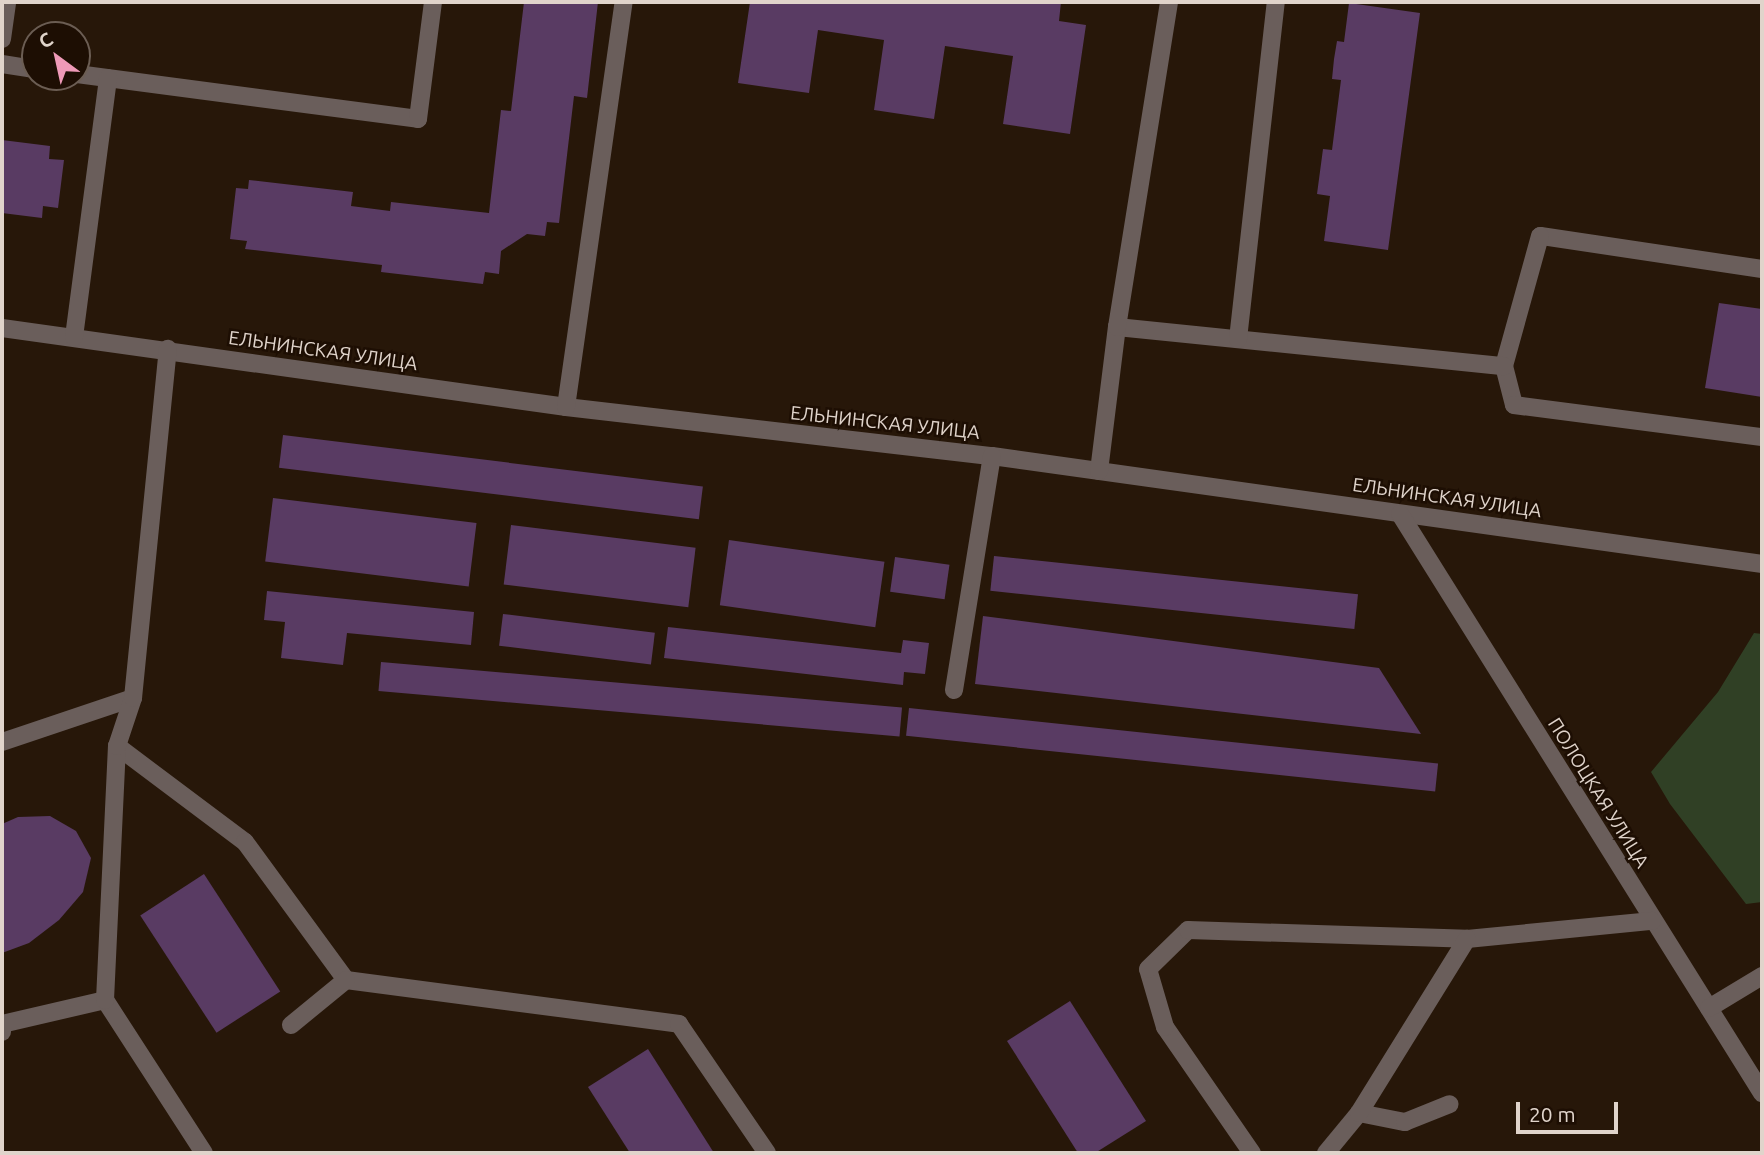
<!DOCTYPE html>
<html>
<head>
<meta charset="utf-8">
<style>
  body { margin:0 }
  #map { position:relative; width:1764px; height:1155px; overflow:hidden; background:#271709; font-family:Ubuntu,sans-serif }
  div>[style] { position:absolute }
  .green>* { inset:0; background:#304025 }
  .building>* { inset:0; background:#593b63; transform-origin:0 0 }
  .minor>* { height:18px; margin:-9px; padding:0 9px; transform-origin:9px; border-radius:9px; background:#6a5e5b }
  span { translate:-50% -50%; white-space:nowrap; text-align:center; line-height:1.15; -webkit-text-stroke:5px #1d0e03; paint-order:stroke }
  .street-label { font-size:19px; color:#e0d4cb }
  .frame { position:absolute; inset:0; border:4px solid #e0d4cb; pointer-events:none }
  .north { position:absolute; left:21px; top:21px; width:70px; height:70px; box-sizing:border-box; background:#1d0e03; border:2px solid #6b5d53; border-radius:50%; rotate:327deg; font-size:19px; font-weight:700; line-height:28px; text-align:center; color:#e0d4cb }
  .north::after { content:''; display:block; margin:auto; width:24px; height:32px; background:#ef9ab8; clip-path:polygon(50% 0,100% 100%,50% 72%,0 100%) }
  .scale { position:absolute; left:1516px; top:1102px; width:102px; height:32px; box-sizing:border-box; border:4px solid #e0d4cb; border-top:0; padding-left:9px; font-size:21px; line-height:24px; white-space:nowrap; color:#e0d4cb; -webkit-text-stroke:5px #1d0e03; paint-order:stroke }
</style>
</head>
<body>
<div id="map">
  <div class="green">
    <div style="clip-path:polygon(1754px 633px,1762px 634px,1762px 902px,1746px 904px,1670px 804px,1651px 772px,1718px 692px)"></div>
  </div>
  <div class="building">
    <div style="clip-path:polygon(524px 2px,598px 2px,587px 98px,574px 96px,559px 223px,547px 222px,545px 236px,527px 234px,501px 251px,499px 274px,485px 272px,483px 284px,381px 272px,382px 265px,245px 249px,247px 241px,230px 239px,236px 188px,248px 189px,249px 180px,353px 192px,351px 206px,390px 211px,391px 202px,489px 213px,501px 110px,511px 111px)"></div>
    <div style="clip-path:polygon(750px 2px,1061px 2px,1059px 21px,1086px 25px,1070px 134px,1003px 124px,1013px 56px,945px 46px,934px 119px,874px 110px,884px 40px,818px 30px,809px 93px,738px 83px)"></div>
    <div style="clip-path:polygon(1349px 3px,1420px 13px,1388px 250px,1324px 241px,1330px 196px,1317px 194px,1323px 149px,1332px 150px,1341px 80px,1332px 79px,1334px 59px,1337px 41px,1344px 42px)"></div>
    <div style="clip-path:polygon(2px 140px,50px 146px,49px 159px,64px 160px,58px 208px,43px 206px,42px 218px,2px 213px)"></div>
    <div style="clip-path:polygon(1719px 303px,1762px 309px,1762px 397px,1705px 388px)"></div>
    <div style="left:283px;top:435px;width:423px;height:33px;rotate:7deg"></div>
    <div style="left:273px;top:498px;width:205px;height:64px;rotate:7deg"></div>
    <div style="left:511px;top:525px;width:186px;height:60px;rotate:7deg"></div>
    <div style="left:729px;top:540px;width:157px;height:66px;rotate:8deg"></div>
    <div style="left:994px;top:556px;width:366px;height:35px;rotate:6deg"></div>
    <div style="left:895px;top:557px;width:55px;height:35px;rotate:8deg"></div>
    <div style="clip-path:polygon(267px 591px,474px 612px,471px 645px,347px 633px,343px 665px,281px 658px,285px 622px,264px 620px)"></div>
    <div style="left:503px;top:614px;width:153px;height:32px;rotate:7deg"></div>
    <div style="clip-path:polygon(983px 616px,1379px 668px,1421px 734px,975px 684px)"></div>
    <div style="clip-path:polygon(668px 627px,901px 653px,903px 640px,929px 643px,925px 674px,904px 672px,903px 685px,664px 658px)"></div>
    <div style="left:381px;top:662px;width:523px;height:29px;rotate:5deg"></div>
    <div style="left:909px;top:708px;width:532px;height:28px;rotate:6deg"></div>
    <div style="clip-path:polygon(50px 816px,76px 831px,91px 858px,83px 892px,59px 920px,29px 943px,2px 953px,2px 824px,18px 817px)"></div>
    <div style="left:204px;top:874px;width:140px;height:76px;rotate:57deg"></div>
    <div style="clip-path:polygon(1070px 1001px,1146px 1121px,1095px 1153px,1078px 1153px,1007px 1041px)"></div>
    <div style="clip-path:polygon(648px 1049px,714px 1153px,630px 1153px,588px 1087px)"></div>
  </div>
  <div class="minor">
    <div style="left:2px;top:39px;width:37px;rotate:-82deg"></div>
    <div style="left:2px;top:64px;width:33px;rotate:9deg"></div>
    <div style="left:77px;top:74px;width:344px;rotate:7.5deg"></div>
    <div style="left:418px;top:119px;width:118px;rotate:-82.7deg"></div>
    <div style="left:1762px;top:269px;width:224px;rotate:-171.5deg"></div>
    <div style="left:1540px;top:236px;width:135px;rotate:105.5deg"></div>
    <div style="left:1504px;top:366px;width:40px;rotate:75.6deg"></div>
    <div style="left:1514px;top:405px;width:250px;rotate:7.4deg"></div>
    <div style="left:1117px;top:327px;width:389px;rotate:5.8deg"></div>
    <div style="left:2px;top:328px;width:570px;rotate:7.97deg"></div>
    <div style="left:566px;top:407px;width:429px;rotate:6.6deg"></div>
    <div style="left:992px;top:456px;width:778px;rotate:7.98deg"></div>
    <div style="left:74px;top:337px;width:261px;rotate:-82.5deg"></div>
    <div style="left:1238px;top:339px;width:339px;rotate:-83.6deg"></div>
    <div style="left:566px;top:407px;width:409px;rotate:-81.9deg"></div>
    <div style="left:1099px;top:471px;width:145px;rotate:-82.9deg"></div>
    <div style="left:1117px;top:327px;width:329px;rotate:-80.9deg"></div>
    <div style="left:1400px;top:514px;width:683px;rotate:57.99deg"></div>
    <div style="left:954px;top:690px;width:237px;rotate:-80.8deg"></div>
    <div style="left:2px;top:742px;width:138px;rotate:-18.6deg"></div>
    <div style="left:117px;top:746px;width:160px;rotate:36.9deg"></div>
    <div style="left:245px;top:842px;width:171px;rotate:53.8deg"></div>
    <div style="left:346px;top:980px;width:336px;rotate:7.5deg"></div>
    <div style="left:679px;top:1024px;width:156px;rotate:55.7deg"></div>
    <div style="left:105px;top:1000px;width:182px;rotate:57.1deg"></div>
    <div style="left:1709px;top:1008px;width:62px;rotate:-31.1deg"></div>
    <div style="left:291px;top:1025px;width:71px;rotate:-39.3deg"></div>
    <div style="left:2px;top:1032px;width:8px;rotate:-90deg"></div>
    <div style="left:2px;top:1024px;width:106px;rotate:-13.1deg"></div>
    <div style="left:105px;top:1000px;width:254px;rotate:-87.3deg"></div>
    <div style="left:117px;top:746px;width:51px;rotate:-71.6deg"></div>
    <div style="left:133px;top:698px;width:351px;rotate:-84.3deg"></div>
    <div style="left:1359px;top:1113px;width:47px;rotate:11.1deg"></div>
    <div style="left:1405px;top:1122px;width:48px;rotate:-21.8deg"></div>
    <div style="left:1252px;top:1153px;width:153px;rotate:-124.6deg"></div>
    <div style="left:1165px;top:1027px;width:60px;rotate:-106.3deg"></div>
    <div style="left:1148px;top:969px;width:56px;rotate:-44.3deg"></div>
    <div style="left:1188px;top:930px;width:279px;rotate:1.8deg"></div>
    <div style="left:1467px;top:939px;width:186px;rotate:-5.6deg"></div>
    <div style="left:1326px;top:1153px;width:52px;rotate:-50.5deg"></div>
    <div style="left:1359px;top:1113px;width:205px;rotate:-58.2deg"></div>
  </div>
  <div class="street-label">
    <span style="left:323px;top:351px;rotate:8deg">ЕЛЬНИНСКАЯ УЛИЦА</span>
    <span style="left:885px;top:423px;rotate:6deg">ЕЛЬНИНСКАЯ УЛИЦА</span>
    <span style="left:1447px;top:498px;rotate:8deg">ЕЛЬНИНСКАЯ УЛИЦА</span>
    <span style="left:1598px;top:793px;rotate:58deg">ПОЛОЦКАЯ УЛИЦА</span>
  </div>
  <div class="frame"></div>
  <div class="north">С</div>
  <div class="scale">20 m</div>
</div>
</body>
</html>
